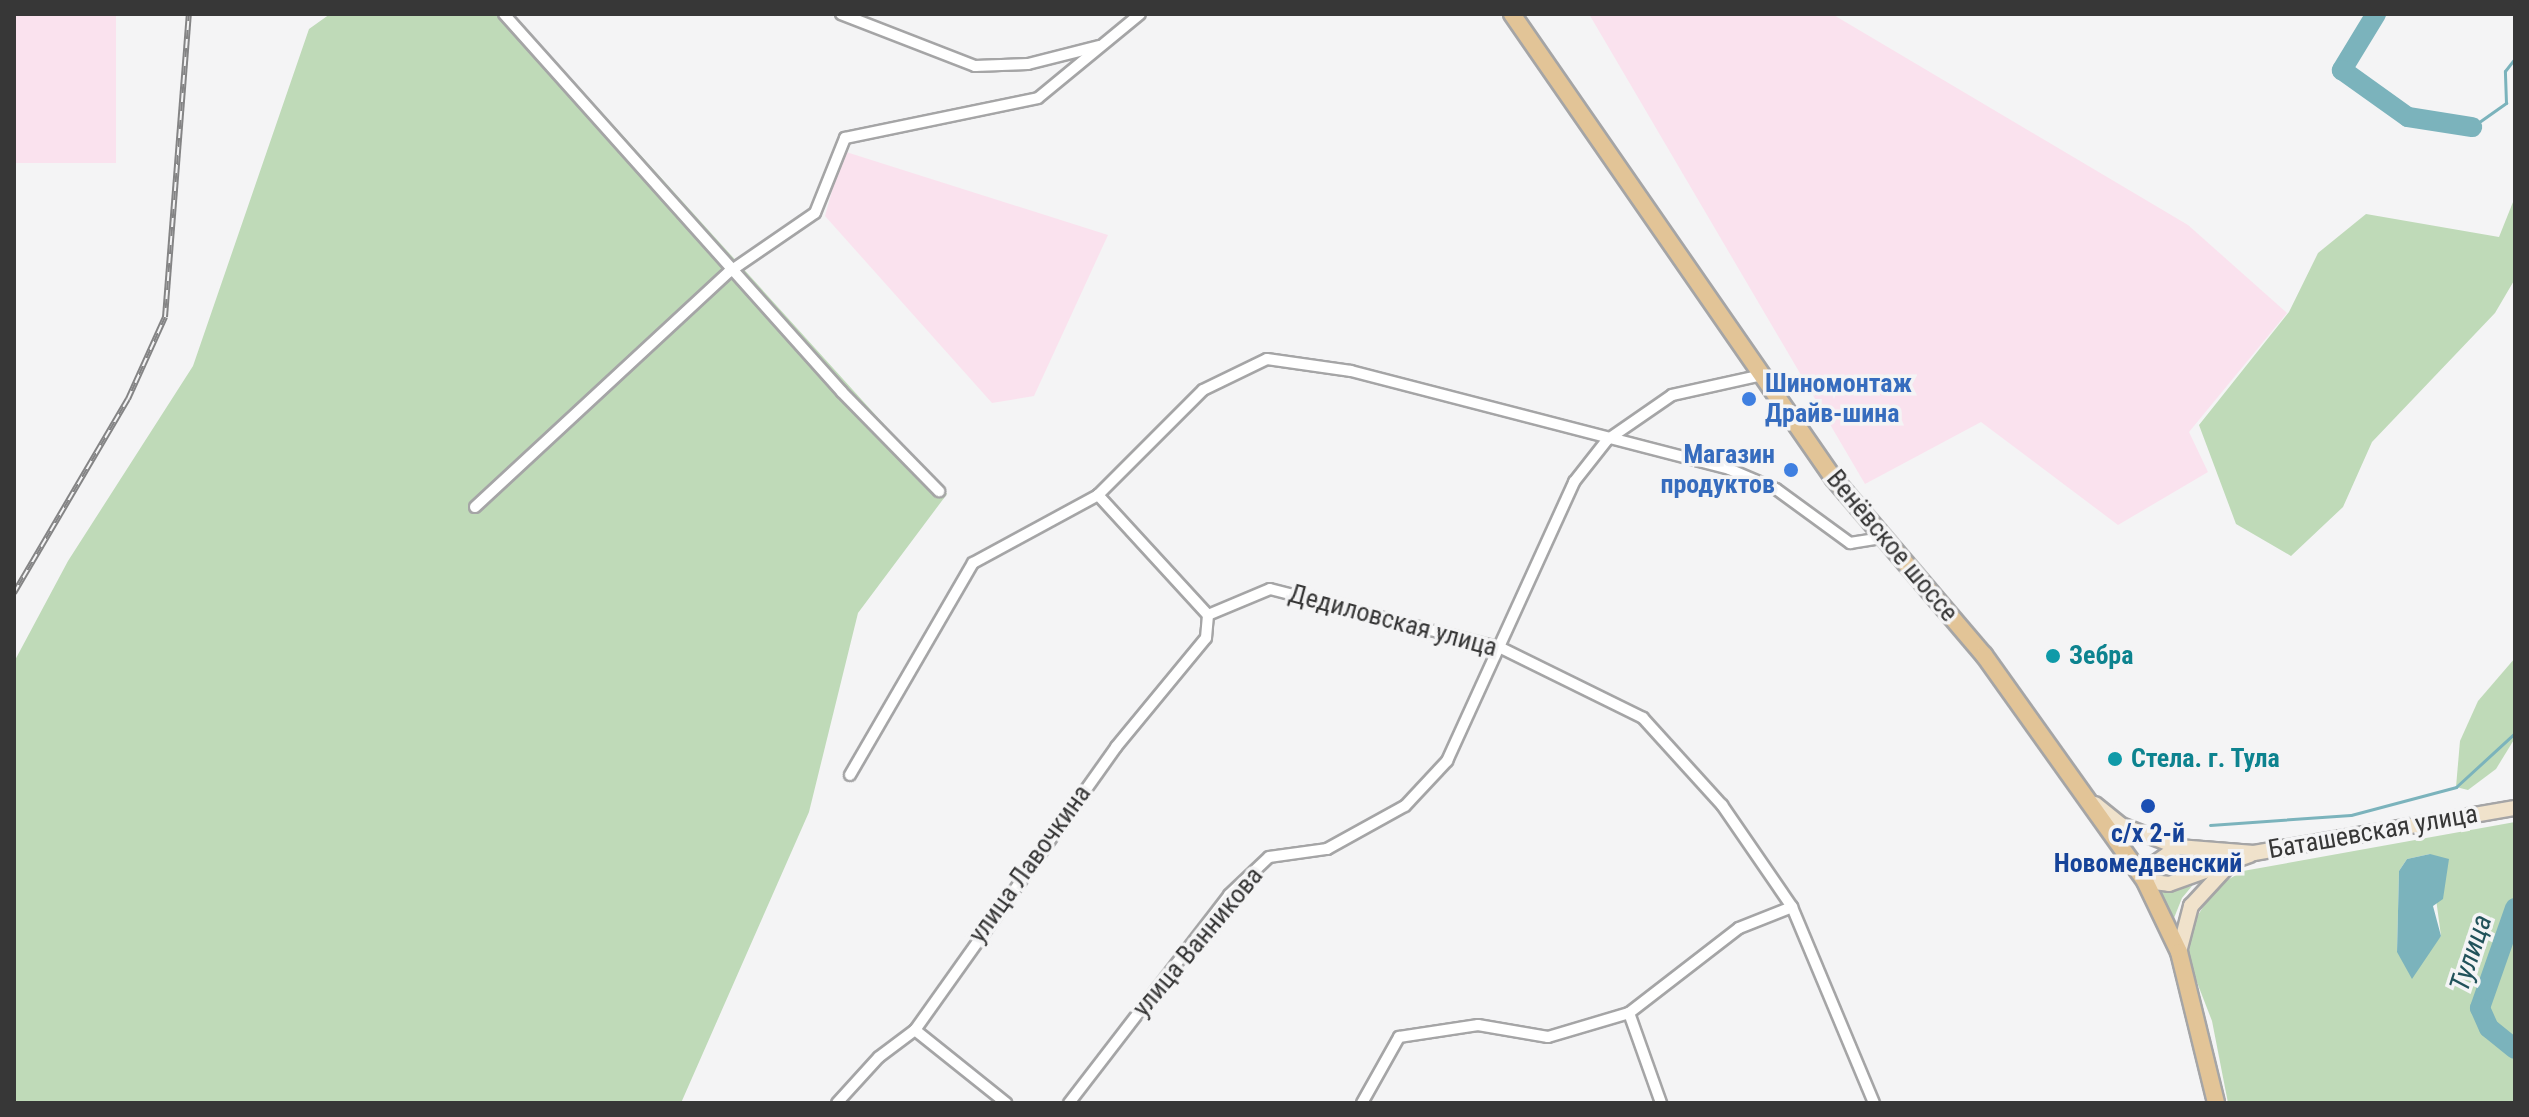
<!DOCTYPE html>
<html>
<head>
<meta charset="utf-8">
<style>
  body { margin:0 }
  #map { position:relative; width:2529px; height:1117px; overflow:hidden; background:#f4f4f5; font-family:"Roboto Condensed",sans-serif }
  div>[style] { position:absolute }
  .industrial>* { inset:0; background:#fae2ee; transform-origin:0 0 }
  .green>* { inset:0; background:#bfdab8 }
  .water>* { inset:0; background:#7bb3bc }
  .stream>* { height:3px; margin:-1.5px; padding:0 1.5px; transform-origin:1.5px; border-radius:1.5px; background:#7bb3bc }
  .river>* { height:20px; margin:-10px; padding:0 10px; transform-origin:10px; border-radius:10px; background:#7bb3bc }
  .roads { filter:drop-shadow(2px 0 #a5a5a6) drop-shadow(-2px 0 #a5a5a6) drop-shadow(0 2px #a5a5a6) drop-shadow(0 -2px #a5a5a6) }
  .minor>* { height:10px; margin:-5px; padding:0 5px; transform-origin:5px; border-radius:5px; background:#fff }
  .secondary>* { height:14px; margin:-7px; padding:0 7px; transform-origin:7px; border-radius:7px; background:#f0e2cb }
  .primary>* { height:16px; margin:-8px; padding:0 8px; transform-origin:8px; border-radius:8px; background:#e2c497 }
  .rail>* { height:6px; margin-top:-3px; transform-origin:0; background:repeating-linear-gradient(90deg,#f4f4f5 0 9px,#848485 0 18px); box-sizing:border-box; border-block:2px solid #848485 }
  .dots>* { width:22px; height:22px; translate:-50% -50%; box-sizing:border-box; border:4px solid #f4f4f5; border-radius:50% }
  span { translate:-50% -50%; white-space:nowrap; text-align:center; line-height:1.15; -webkit-text-stroke:7px #f4f4f5; paint-order:stroke }
  .shop-label { font-size:26px; color:#366cbe; font-weight:700 }
  .left { translate:0 -50%; text-align:left }
  .right { translate:-100% -50%; text-align:right }
  .street-label { font-size:26px; color:#373737 }
  .culture-label { font-size:26px; color:#0d838f; font-weight:700 }
  .transit-label { font-size:26px; color:#164399; font-weight:700 }
  .water-label { font-size:28px; color:#21525a; font-style:italic }
  .frame { position:absolute; inset:0; border:16px solid #373737; pointer-events:none }
</style>
</head>
<body>
<div id="map">
  <div class="industrial">
    <div style="left:14px;top:14px;width:102px;height:149px"></div>
    <div style="clip-path:polygon(1589px 14px,1832px 14px,2188px 225px,2287px 313px,2189px 432px,2208px 472px,2118px 525px,1981px 422px,1865px 484px)"></div>
    <div style="clip-path:polygon(843px 151px,1108px 235px,1034px 396px,992px 403px,825px 216px)"></div>
  </div>
  <div class="green">
    <div style="clip-path:polygon(330px 14px,513px 14px,947px 494px,858px 613px,809px 812px,681px 1103px,14px 1103px,14px 662px,68px 561px,193px 366px,309px 29px)"></div>
    <div style="clip-path:polygon(2515px 197px,2515px 279px,2495px 313px,2372px 442px,2343px 507px,2291px 556px,2236px 524px,2199px 425px,2289px 312px,2318px 253px,2366px 214px,2499px 237px)"></div>
    <div style="clip-path:polygon(2515px 658px,2515px 738px,2496px 769px,2468px 790px,2456px 787px,2460px 741px,2478px 701px)"></div>
    <div style="clip-path:polygon(evenodd,2515px 822px,2515px 1103px,2228px 1103px,2212px 1021px,2188px 959px,2192px 924px,2217px 886px,2243px 871px,2515px 822px,2430px 854px,2441px 936px,2429px 949px,2397px 952px,2399px 871px,2407px 859px,2430px 854px)"></div>
    <div style="clip-path:polygon(2174px 857px,2197px 857px,2219px 862px,2153px 875px)"></div>
    <div style="clip-path:polygon(2192px 886px,2182px 898px,2174px 918px,2161px 892px)"></div>
  </div>
  <div class="water">
    <div style="clip-path:polygon(2430px 854px,2449px 859px,2443px 899px,2433px 906px,2441px 936px,2412px 979px,2397px 952px,2399px 871px,2407px 859px)"></div>
  </div>
  <div class="stream">
    <div style="left:2472px;top:127px;width:42px;rotate:-35.2deg"></div>
    <div style="left:2506px;top:103px;width:32px;rotate:-92deg"></div>
    <div style="left:2505px;top:71px;width:16px;rotate:-52deg"></div>
    <div style="left:2210px;top:825px;width:141px;rotate:-4.1deg"></div>
    <div style="left:2351px;top:815px;width:109px;rotate:-14.9deg"></div>
    <div style="left:2456px;top:787px;width:80px;rotate:-42.5deg"></div>
  </div>
  <div class="river">
    <div style="left:2376px;top:14px;width:66px;rotate:121.3deg"></div>
    <div style="left:2342px;top:70px;width:81px;rotate:35.5deg"></div>
    <div style="left:2408px;top:117px;width:65px;rotate:8.9deg"></div>
    <div style="left:2515px;top:908px;width:106px;rotate:109.3deg"></div>
    <div style="left:2480px;top:1008px;width:22px;rotate:66deg"></div>
    <div style="left:2489px;top:1028px;width:33px;rotate:39deg"></div>
  </div>
  <div class="roads">
    <div class="minor">
      <div style="left:504px;top:14px;width:507px;rotate:48.2deg"></div>
      <div style="left:842px;top:392px;width:139px;rotate:45.6deg"></div>
      <div style="left:841px;top:14px;width:144px;rotate:21.2deg"></div>
      <div style="left:975px;top:66px;width:53px;rotate:-2.2deg"></div>
      <div style="left:1028px;top:64px;width:73px;rotate:-14.2deg"></div>
      <div style="left:475px;top:507px;width:346px;rotate:-42.8deg"></div>
      <div style="left:729px;top:272px;width:104px;rotate:-34.5deg"></div>
      <div style="left:815px;top:213px;width:81px;rotate:-68.2deg"></div>
      <div style="left:845px;top:138px;width:197px;rotate:-11.7deg"></div>
      <div style="left:1038px;top:98px;width:132px;rotate:-39.5deg"></div>
      <div style="left:1208px;top:615px;width:163px;rotate:-132.5deg"></div>
      <div style="left:1098px;top:495px;width:148px;rotate:-45deg"></div>
      <div style="left:1203px;top:390px;width:71px;rotate:-25.8deg"></div>
      <div style="left:1267px;top:359px;width:85px;rotate:8.1deg"></div>
      <div style="left:1351px;top:371px;width:390px;rotate:14.5deg"></div>
      <div style="left:1729px;top:469px;width:51px;rotate:23.1deg"></div>
      <div style="left:1776px;top:489px;width:92px;rotate:36.1deg"></div>
      <div style="left:1850px;top:543px;width:33px;rotate:-9deg"></div>
      <div style="left:1208px;top:615px;width:67px;rotate:-22.8deg"></div>
      <div style="left:1270px;top:589px;width:238px;rotate:14.3deg"></div>
      <div style="left:1501px;top:648px;width:158px;rotate:26.2deg"></div>
      <div style="left:1643px;top:718px;width:118px;rotate:47.8deg"></div>
      <div style="left:1722px;top:805px;width:124px;rotate:55.5deg"></div>
      <div style="left:1792px;top:907px;width:212px;rotate:67.3deg"></div>
      <div style="left:850px;top:775px;width:245px;rotate:-59.9deg"></div>
      <div style="left:973px;top:563px;width:142px;rotate:-28.5deg"></div>
      <div style="left:1629px;top:1013px;width:96px;rotate:70.4deg"></div>
      <div style="left:915px;top:1030px;width:117px;rotate:38.7deg"></div>
      <div style="left:837px;top:1103px;width:62px;rotate:-47.6deg"></div>
      <div style="left:879px;top:1057px;width:45px;rotate:-36.9deg"></div>
      <div style="left:915px;top:1030px;width:347px;rotate:-54.6deg"></div>
      <div style="left:1116px;top:747px;width:141px;rotate:-50.5deg"></div>
      <div style="left:1206px;top:638px;width:23px;rotate:-85deg"></div>
      <div style="left:1069px;top:1103px;width:262px;rotate:-52.4deg"></div>
      <div style="left:1229px;top:895px;width:55px;rotate:-43.5deg"></div>
      <div style="left:1269px;top:857px;width:59px;rotate:-7.9deg"></div>
      <div style="left:1327px;top:849px;width:89px;rotate:-28.9deg"></div>
      <div style="left:1405px;top:806px;width:62px;rotate:-47deg"></div>
      <div style="left:1447px;top:761px;width:307px;rotate:-65.5deg"></div>
      <div style="left:1574px;top:482px;width:53px;rotate:-51.8deg"></div>
      <div style="left:1607px;top:440px;width:79px;rotate:-34.7deg"></div>
      <div style="left:1672px;top:395px;width:92px;rotate:-12.5deg"></div>
      <div style="left:1362px;top:1103px;width:76px;rotate:-60.7deg"></div>
      <div style="left:1399px;top:1037px;width:80px;rotate:-8.6deg"></div>
      <div style="left:1478px;top:1025px;width:71px;rotate:9.7deg"></div>
      <div style="left:1548px;top:1037px;width:84px;rotate:-16.5deg"></div>
      <div style="left:1629px;top:1013px;width:139px;rotate:-37.7deg"></div>
      <div style="left:1739px;top:928px;width:57px;rotate:-21.6deg"></div>
    </div>
    <div class="secondary">
      <div style="left:2095px;top:804px;width:33px;rotate:39deg"></div>
      <div style="left:2121px;top:825px;width:61px;rotate:21.1deg"></div>
      <div style="left:2178px;top:847px;width:76px;rotate:4.5deg"></div>
      <div style="left:2254px;top:853px;width:265px;rotate:-9.8deg"></div>
      <div style="left:2178px;top:847px;width:33px;rotate:145deg"></div>
      <div style="left:2151px;top:866px;width:16px;rotate:112deg"></div>
      <div style="left:2145px;top:881px;width:24px;rotate:7deg"></div>
      <div style="left:2169px;top:884px;width:86px;rotate:-19.7deg"></div>
      <div style="left:2179px;top:952px;width:48px;rotate:-75.4deg"></div>
      <div style="left:2191px;top:906px;width:52px;rotate:-47.4deg"></div>
    </div>
    <div class="primary">
      <div style="left:1512px;top:14px;width:566px;rotate:55.3deg"></div>
      <div style="left:1834px;top:479px;width:231px;rotate:49.6deg"></div>
      <div style="left:1984px;top:655px;width:277px;rotate:54.5deg"></div>
      <div style="left:2145px;top:881px;width:79px;rotate:64.4deg"></div>
      <div style="left:2179px;top:952px;width:155px;rotate:76.2deg"></div>
    </div>
  </div>
  <div class="rail">
    <div style="left:14px;top:593px;width:225px;rotate:-59.6deg"></div>
    <div style="left:128px;top:399px;width:90px;rotate:-65.7deg"></div>
    <div style="left:165px;top:317px;width:304px;rotate:-85.5deg"></div>
  </div>
  <div class="dots">
    <div style="left:1749px;top:399px;background:#3f7fe0"></div>
    <div style="left:1791px;top:470px;background:#3f7fe0"></div>
    <div style="left:2053px;top:656px;background:#0f9aa8"></div>
    <div style="left:2115px;top:759px;background:#0f9aa8"></div>
    <div style="left:2148px;top:806px;background:#1a4fb4"></div>
  </div>
  <div class="shop-label">
    <span class="left" style="left:1765px;top:399px">Шиномонтаж<br>Драйв-шина</span>
    <span class="right" style="left:1775px;top:470px">Магазин<br>продуктов</span>
  </div>
  <div class="street-label">
    <span style="left:1892px;top:546px;rotate:50deg">Венёвское шоссе</span>
    <span style="left:1393px;top:621px;rotate:15deg">Дедиловская улица</span>
    <span style="left:2373px;top:832px;rotate:-10deg">Баташевская улица</span>
    <span style="left:1030px;top:864px;rotate:-54deg">улица Лавочкина</span>
    <span style="left:1198px;top:942px;rotate:-50deg">улица Ванникова</span>
  </div>
  <div class="culture-label">
    <span class="left" style="left:2069px;top:656px">Зебра</span>
    <span class="left" style="left:2131px;top:759px">Стела. г. Тула</span>
  </div>
  <div class="transit-label">
    <span style="left:2148px;top:849px">с/х 2-й<br>Новомедвенский</span>
  </div>
  <div class="water-label">
    <span style="left:2471px;top:953px;rotate:-72deg">Тулица</span>
  </div>
  <div class="frame"></div>
</div>
</body>
</html>
